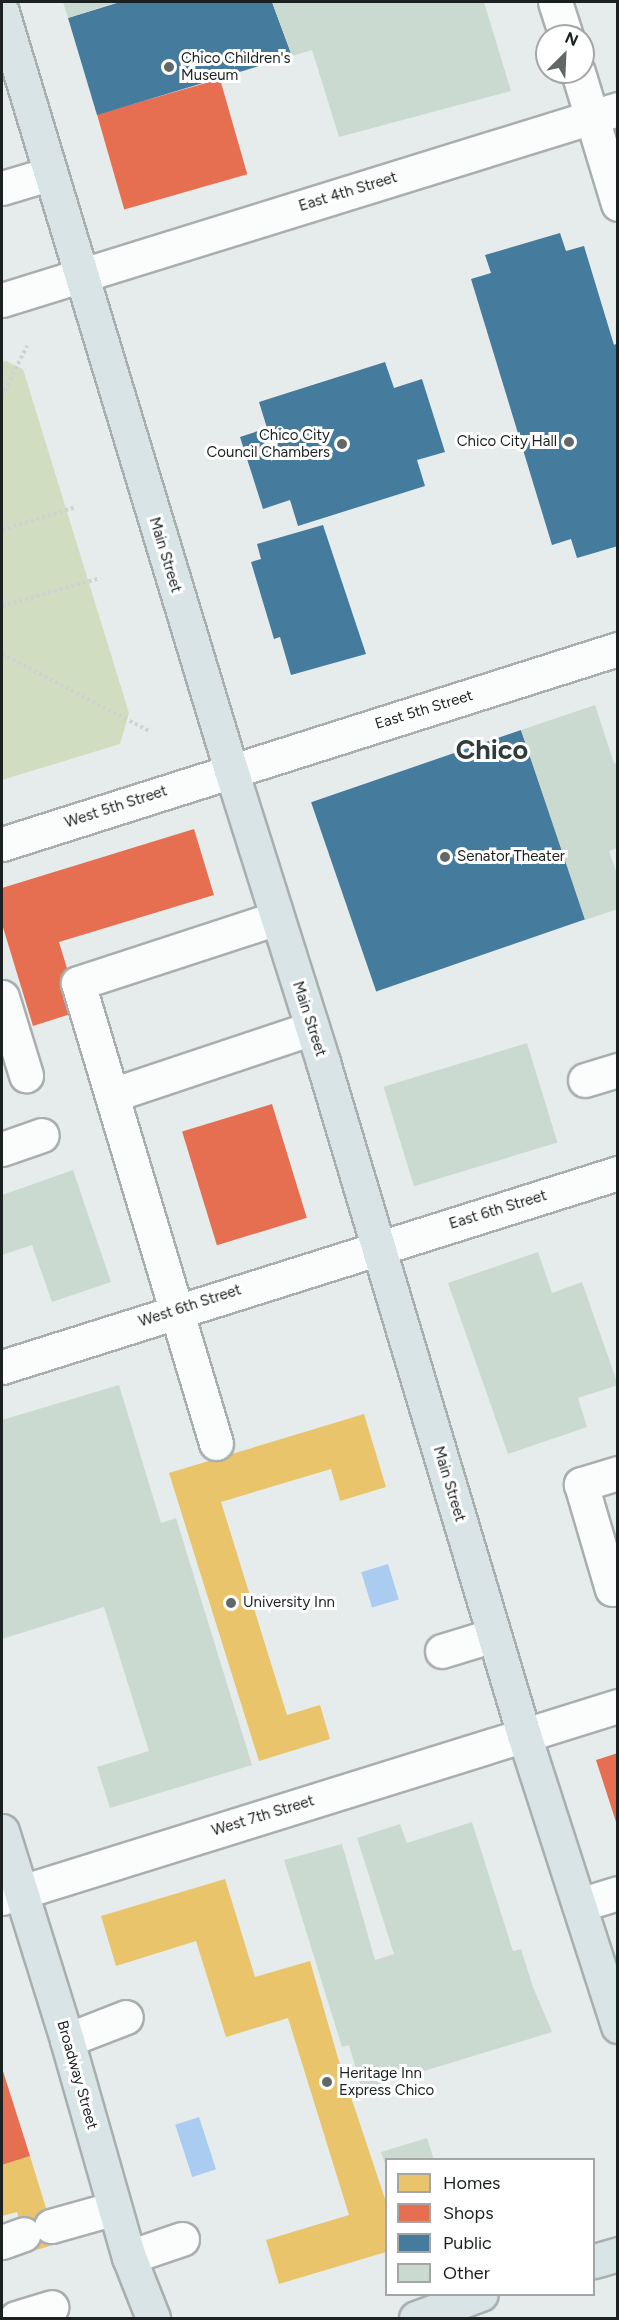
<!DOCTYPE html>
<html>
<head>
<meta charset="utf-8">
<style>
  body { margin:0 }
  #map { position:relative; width:619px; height:2320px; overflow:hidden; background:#e6ecec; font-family:Figtree,sans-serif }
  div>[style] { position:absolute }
  .green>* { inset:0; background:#d1ddc0 }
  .water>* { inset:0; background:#abccf1; transform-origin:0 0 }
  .homes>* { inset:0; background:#e9c46a }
  .shops>* { inset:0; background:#e76f51; transform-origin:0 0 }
  .public>* { inset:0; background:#457b9d; transform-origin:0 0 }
  .building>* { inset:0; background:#cadad1; transform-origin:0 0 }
  .path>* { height:4px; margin-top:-2px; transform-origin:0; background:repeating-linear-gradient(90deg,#cfd2d1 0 3px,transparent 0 6px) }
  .roads { filter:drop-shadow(2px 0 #a9aeae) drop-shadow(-2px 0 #a9aeae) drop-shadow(0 2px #a9aeae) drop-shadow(0 -2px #a9aeae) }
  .minor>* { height:33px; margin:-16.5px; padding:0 16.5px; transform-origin:16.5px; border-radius:16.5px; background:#fbfcfc }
  .major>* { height:33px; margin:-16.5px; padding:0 16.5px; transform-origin:16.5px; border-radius:16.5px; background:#d8e4e6 }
  .dots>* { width:16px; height:16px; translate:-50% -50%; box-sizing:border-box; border:3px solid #fff; border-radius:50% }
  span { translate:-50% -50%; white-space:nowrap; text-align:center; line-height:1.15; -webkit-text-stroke:6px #fff; paint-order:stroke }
  .poi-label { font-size:15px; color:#1b2120 }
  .left { translate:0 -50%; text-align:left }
  .right { translate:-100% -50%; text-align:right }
  .street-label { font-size:15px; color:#1b2120 }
  .town-label { font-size:27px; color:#303c3b; font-weight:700 }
  .frame { position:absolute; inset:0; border:3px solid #1b2120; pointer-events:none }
  .legend { position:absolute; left:385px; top:2158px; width:210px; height:138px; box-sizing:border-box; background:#fff; border:2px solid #a4a6a6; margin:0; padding:8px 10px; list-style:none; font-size:18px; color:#1b2120 }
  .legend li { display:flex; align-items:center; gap:12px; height:30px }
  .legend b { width:30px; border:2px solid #a4a6a6 }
  .north { position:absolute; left:535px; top:24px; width:60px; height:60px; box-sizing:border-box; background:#fff; border:2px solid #a4a6a6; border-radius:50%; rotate:24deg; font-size:16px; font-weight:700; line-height:24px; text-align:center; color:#1b2120 }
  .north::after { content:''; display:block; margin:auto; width:21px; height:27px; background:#626867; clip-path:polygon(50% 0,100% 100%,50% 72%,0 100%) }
</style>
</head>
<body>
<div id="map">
  <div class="green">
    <div style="clip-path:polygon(6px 361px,23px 369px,129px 713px,120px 744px,2px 780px,2px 362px)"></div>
  </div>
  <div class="water">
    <div style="left:388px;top:1564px;width:37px;height:28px;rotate:73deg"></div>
    <div style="left:199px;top:2117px;width:55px;height:25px;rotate:72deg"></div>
  </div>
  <div class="homes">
    <div style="clip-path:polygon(364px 1414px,386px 1487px,340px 1501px,331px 1469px,221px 1502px,287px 1715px,320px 1705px,330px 1739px,259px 1761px,169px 1473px)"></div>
    <div style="clip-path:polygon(225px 1879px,255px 1977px,310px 1961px,338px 2058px,386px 2202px,386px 2252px,279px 2284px,266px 2240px,349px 2215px,288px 2018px,226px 2037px,196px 1941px,116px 1966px,101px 1916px)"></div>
    <div style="clip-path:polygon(30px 2156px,57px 2244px,29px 2252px,17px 2212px,2px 2216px,2px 2165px)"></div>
  </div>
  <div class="shops">
    <div style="left:220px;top:79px;width:99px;height:128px;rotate:74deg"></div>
    <div style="clip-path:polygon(194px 829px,214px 895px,59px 942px,80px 1011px,33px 1026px,2px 924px,2px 888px)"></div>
    <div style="left:272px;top:1104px;width:119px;height:94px;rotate:73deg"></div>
    <div style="clip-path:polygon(618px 1753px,618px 1825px,617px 1825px,596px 1760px)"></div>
    <div style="clip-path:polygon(2px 2068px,30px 2156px,2px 2165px)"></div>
  </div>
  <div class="public">
    <div style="clip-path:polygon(120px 2px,272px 2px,292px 56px,97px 115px,68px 18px)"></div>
    <div style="clip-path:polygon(560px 233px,566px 251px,584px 246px,614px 345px,618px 343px,618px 546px,577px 558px,571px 539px,552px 545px,471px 279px,491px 273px,485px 255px)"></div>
    <div style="clip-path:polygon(385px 362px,394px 388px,422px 379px,445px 452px,417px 460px,425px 486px,298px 526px,290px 500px,263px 509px,240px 437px,267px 428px,259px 402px)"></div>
    <div style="clip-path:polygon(323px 525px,366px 654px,291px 675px,280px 637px,274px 639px,251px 562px,261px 559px,257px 544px)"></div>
    <div style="left:521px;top:730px;width:200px;height:222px;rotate:71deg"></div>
  </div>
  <div class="building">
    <div style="clip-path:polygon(63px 2px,118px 2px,68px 18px)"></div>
    <div style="clip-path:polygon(272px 2px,484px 2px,511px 91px,339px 137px,312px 50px,292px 56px)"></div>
    <div style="clip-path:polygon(595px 705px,614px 763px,618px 764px,618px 848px,609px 851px,618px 877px,618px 909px,585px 920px,521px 730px)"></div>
    <div style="left:527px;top:1043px;width:104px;height:150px;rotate:73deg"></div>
    <div style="clip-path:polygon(73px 1170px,111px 1282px,52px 1302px,32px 1245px,2px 1255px,2px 1195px)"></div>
    <div style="clip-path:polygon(538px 1252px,552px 1293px,582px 1282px,618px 1385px,578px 1398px,587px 1427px,508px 1454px,448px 1283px)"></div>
    <div style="clip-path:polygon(119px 1385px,161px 1523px,176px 1518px,252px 1765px,110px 1808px,97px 1767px,149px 1751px,104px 1607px,2px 1639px,2px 1420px)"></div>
    <div style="clip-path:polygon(472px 1822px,513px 1951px,521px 1949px,533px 1987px,552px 2032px,362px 2090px,349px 2045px,342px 2047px,284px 1860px,342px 1844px,375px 1960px,394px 1954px,357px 1838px,400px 1824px,407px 1843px)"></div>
    <div style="clip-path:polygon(427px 2138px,434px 2160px,386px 2160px,386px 2166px,381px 2152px)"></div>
  </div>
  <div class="path">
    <div style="left:2px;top:396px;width:56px;rotate:-63.4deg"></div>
    <div style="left:2px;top:530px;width:77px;rotate:-17.3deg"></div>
    <div style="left:2px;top:606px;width:102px;rotate:-15.9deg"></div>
    <div style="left:2px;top:654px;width:166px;rotate:27.6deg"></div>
  </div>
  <div class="roads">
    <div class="minor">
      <div style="left:555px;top:2px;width:36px;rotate:72deg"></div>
      <div style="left:578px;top:72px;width:138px;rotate:73.1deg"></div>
      <div style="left:2px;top:188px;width:49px;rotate:-16.6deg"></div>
      <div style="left:2px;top:300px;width:645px;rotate:-17.23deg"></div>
      <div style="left:2px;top:844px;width:646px;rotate:-17.57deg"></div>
      <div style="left:2px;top:997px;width:82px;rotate:72.9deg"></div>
      <div style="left:585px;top:1080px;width:34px;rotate:-17deg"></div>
      <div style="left:112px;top:1095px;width:211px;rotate:-18.5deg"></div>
      <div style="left:2px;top:1149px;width:42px;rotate:-19.3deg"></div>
      <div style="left:2px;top:1367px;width:646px;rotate:-17.48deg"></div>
      <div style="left:216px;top:1443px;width:480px;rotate:-106.7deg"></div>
      <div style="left:78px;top:983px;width:209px;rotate:-18.1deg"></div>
      <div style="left:618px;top:1473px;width:39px;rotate:163deg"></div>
      <div style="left:581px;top:1484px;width:109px;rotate:73.6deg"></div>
      <div style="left:612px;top:1589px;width:6px;rotate:-9deg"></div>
      <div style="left:442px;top:1651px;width:54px;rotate:-17.1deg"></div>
      <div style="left:2px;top:1898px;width:645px;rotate:-17.31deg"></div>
      <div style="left:579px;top:1905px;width:41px;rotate:-17.1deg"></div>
      <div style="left:67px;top:2040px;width:63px;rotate:-21.3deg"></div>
      <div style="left:51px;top:2226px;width:66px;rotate:-15.7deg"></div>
      <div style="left:2px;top:2242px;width:23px;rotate:-20deg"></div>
      <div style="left:129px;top:2257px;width:56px;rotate:-18.8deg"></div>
      <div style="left:16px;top:2318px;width:37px;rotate:-17deg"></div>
    </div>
    <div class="major">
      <div style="left:2px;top:12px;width:792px;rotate:73.19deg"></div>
      <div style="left:231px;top:770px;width:306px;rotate:72.5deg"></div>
      <div style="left:323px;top:1062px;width:702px;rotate:73.37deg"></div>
      <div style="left:524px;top:1735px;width:306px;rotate:72.1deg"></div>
      <div style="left:2px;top:1831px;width:219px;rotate:72.7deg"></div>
      <div style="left:67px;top:2040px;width:226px;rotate:74.1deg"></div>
      <div style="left:129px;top:2257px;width:66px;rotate:68.5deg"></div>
      <div style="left:594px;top:2261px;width:25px;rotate:-16deg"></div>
      <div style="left:416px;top:2318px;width:69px;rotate:-20.3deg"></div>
    </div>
  </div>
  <div class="dots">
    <div style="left:169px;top:67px;background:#626867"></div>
    <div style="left:569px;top:442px;background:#626867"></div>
    <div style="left:342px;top:444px;background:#626867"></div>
    <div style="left:445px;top:857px;background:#626867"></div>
    <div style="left:231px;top:1603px;background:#626867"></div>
    <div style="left:327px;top:2082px;background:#626867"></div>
  </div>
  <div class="poi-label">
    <span class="left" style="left:181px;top:67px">Chico Children's<br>Museum</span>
    <span class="right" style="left:330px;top:444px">Chico City<br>Council Chambers</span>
    <span class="right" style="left:557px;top:442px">Chico City Hall</span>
    <span class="left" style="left:457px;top:857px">Senator Theater</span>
    <span class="left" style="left:243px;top:1603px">University Inn</span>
    <span class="left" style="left:339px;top:2082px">Heritage Inn<br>Express Chico</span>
  </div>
  <div class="street-label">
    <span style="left:348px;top:192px;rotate:-17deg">East 4th Street</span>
    <span style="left:165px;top:555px;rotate:73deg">Main Street</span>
    <span style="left:424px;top:710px;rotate:-17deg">East 5th Street</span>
    <span style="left:116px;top:807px;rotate:-18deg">West 5th Street</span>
    <span style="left:309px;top:1019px;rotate:72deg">Main Street</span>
    <span style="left:498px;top:1210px;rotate:-17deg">East 6th Street</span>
    <span style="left:190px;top:1306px;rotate:-18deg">West 6th Street</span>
    <span style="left:449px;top:1484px;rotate:73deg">Main Street</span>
    <span style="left:263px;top:1816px;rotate:-17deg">West 7th Street</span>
    <span style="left:77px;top:2075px;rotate:74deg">Broadway Street</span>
  </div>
  <div class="town-label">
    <span style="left:492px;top:750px">Chico</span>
  </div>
  <div class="frame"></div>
  <ul class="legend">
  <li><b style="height:16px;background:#e9c46a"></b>Homes</li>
  <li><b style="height:16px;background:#e76f51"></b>Shops</li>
  <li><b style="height:16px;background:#457b9d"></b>Public</li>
  <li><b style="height:16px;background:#cadad1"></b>Other</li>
  </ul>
  <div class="north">N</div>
</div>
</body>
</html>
